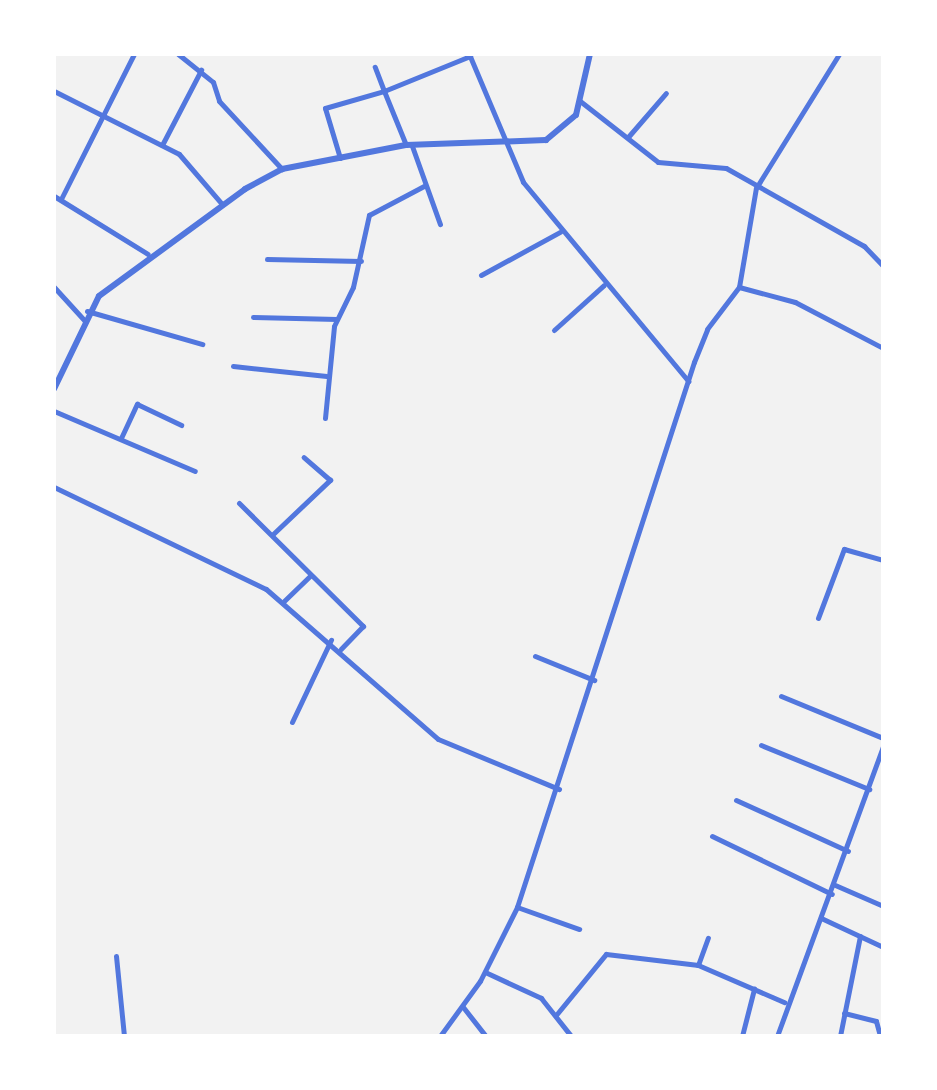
<!DOCTYPE html>
<html>
<head>
<meta charset="utf-8">
<style>
  body { margin:0 }
  #map { position:relative; width:937px; height:1090px; overflow:hidden; background:#f2f2f2; font-family:Arial,sans-serif }
  div>[style] { position:absolute }
  .minor>* { height:5px; margin:-2.5px; padding:0 2.5px; transform-origin:2.5px; border-radius:2.5px; background:#5277de }
  .tertiary>* { height:6px; margin:-3px; padding:0 3px; transform-origin:3px; border-radius:3px; background:#5277de }
  span { translate:-50% -50%; white-space:nowrap; text-align:center; line-height:1.15; -webkit-text-stroke:6px #fff; paint-order:stroke }
  .frame { position:absolute; inset:0; border:56px solid #fff; pointer-events:none }
</style>
</head>
<body>
<div id="map">
  <div class="minor">
    <div style="left:178px;top:54px;width:45px;rotate:38.7deg"></div>
    <div style="left:213px;top:82px;width:20px;rotate:72deg"></div>
    <div style="left:219px;top:101px;width:93px;rotate:47.2deg"></div>
    <div style="left:469px;top:54px;width:139px;rotate:67.1deg"></div>
    <div style="left:523px;top:182px;width:259px;rotate:50.3deg"></div>
    <div style="left:54px;top:91px;width:140px;rotate:26.7deg"></div>
    <div style="left:179px;top:154px;width:66px;rotate:49.3deg"></div>
    <div style="left:580px;top:101px;width:99px;rotate:38deg"></div>
    <div style="left:658px;top:162px;width:68px;rotate:5deg"></div>
    <div style="left:726px;top:168px;width:159px;rotate:29.5deg"></div>
    <div style="left:864px;top:246px;width:28px;rotate:46deg"></div>
    <div style="left:628px;top:137px;width:58px;rotate:-49.2deg"></div>
    <div style="left:162px;top:145px;width:85px;rotate:-62.5deg"></div>
    <div style="left:406px;top:145px;width:58px;rotate:-112.2deg"></div>
    <div style="left:384px;top:91px;width:93px;rotate:-22.1deg"></div>
    <div style="left:412px;top:146px;width:83px;rotate:70.3deg"></div>
    <div style="left:340px;top:158px;width:52px;rotate:-106.7deg"></div>
    <div style="left:325px;top:108px;width:61px;rotate:-16.1deg"></div>
    <div style="left:384px;top:91px;width:26px;rotate:-111deg"></div>
    <div style="left:54px;top:196px;width:110px;rotate:31.7deg"></div>
    <div style="left:61px;top:199px;width:162px;rotate:-63.3deg"></div>
    <div style="left:267px;top:259px;width:94px;rotate:1.2deg"></div>
    <div style="left:481px;top:275px;width:90px;rotate:-28.6deg"></div>
    <div style="left:54px;top:287px;width:45px;rotate:47.7deg"></div>
    <div style="left:739px;top:287px;width:58px;rotate:15deg"></div>
    <div style="left:795px;top:302px;width:99px;rotate:27.6deg"></div>
    <div style="left:87px;top:311px;width:120px;rotate:16deg"></div>
    <div style="left:253px;top:317px;width:84px;rotate:1.4deg"></div>
    <div style="left:554px;top:330px;width:67px;rotate:-42deg"></div>
    <div style="left:233px;top:366px;width:94px;rotate:6.1deg"></div>
    <div style="left:54px;top:411px;width:153px;rotate:23.1deg"></div>
    <div style="left:325px;top:418px;width:92px;rotate:-84.4deg"></div>
    <div style="left:334px;top:326px;width:43px;rotate:-64deg"></div>
    <div style="left:353px;top:287px;width:74px;rotate:-77.5deg"></div>
    <div style="left:369px;top:215px;width:62px;rotate:-27.8deg"></div>
    <div style="left:121px;top:438px;width:38px;rotate:-65deg"></div>
    <div style="left:137px;top:404px;width:49px;rotate:25.5deg"></div>
    <div style="left:54px;top:487px;width:235px;rotate:25.7deg"></div>
    <div style="left:266px;top:589px;width:228px;rotate:41.1deg"></div>
    <div style="left:438px;top:739px;width:131px;rotate:22.5deg"></div>
    <div style="left:239px;top:503px;width:175px;rotate:44.8deg"></div>
    <div style="left:363px;top:626px;width:32px;rotate:134deg"></div>
    <div style="left:273px;top:534px;width:79px;rotate:-43.5deg"></div>
    <div style="left:330px;top:480px;width:35px;rotate:-139deg"></div>
    <div style="left:284px;top:601px;width:37px;rotate:-44deg"></div>
    <div style="left:818px;top:618px;width:74px;rotate:-69.4deg"></div>
    <div style="left:844px;top:549px;width:41px;rotate:15.8deg"></div>
    <div style="left:535px;top:656px;width:64px;rotate:22.1deg"></div>
    <div style="left:781px;top:696px;width:110px;rotate:22.4deg"></div>
    <div style="left:292px;top:722px;width:91px;rotate:-64.6deg"></div>
    <div style="left:761px;top:745px;width:117px;rotate:22.2deg"></div>
    <div style="left:736px;top:800px;width:123px;rotate:24.5deg"></div>
    <div style="left:712px;top:836px;width:133px;rotate:25.8deg"></div>
    <div style="left:835px;top:885px;width:52px;rotate:23.6deg"></div>
    <div style="left:517px;top:907px;width:66px;rotate:19.5deg"></div>
    <div style="left:821px;top:918px;width:68px;rotate:25.1deg"></div>
    <div style="left:116px;top:956px;width:80px;rotate:84.3deg"></div>
    <div style="left:698px;top:965px;width:29px;rotate:-70deg"></div>
    <div style="left:485px;top:972px;width:62px;rotate:24.9deg"></div>
    <div style="left:541px;top:998px;width:48px;rotate:51.7deg"></div>
    <div style="left:463px;top:1007px;width:37px;rotate:52deg"></div>
    <div style="left:844px;top:1013px;width:33px;rotate:14deg"></div>
    <div style="left:876px;top:1021px;width:16px;rotate:75deg"></div>
    <div style="left:556px;top:1015px;width:79px;rotate:-50.7deg"></div>
    <div style="left:606px;top:954px;width:93px;rotate:6.8deg"></div>
    <div style="left:698px;top:965px;width:94px;rotate:23.3deg"></div>
    <div style="left:440px;top:1036px;width:68px;rotate:-54deg"></div>
    <div style="left:480px;top:981px;width:83px;rotate:-63.4deg"></div>
    <div style="left:517px;top:907px;width:573px;rotate:-72.01deg"></div>
    <div style="left:694px;top:362px;width:35px;rotate:-68deg"></div>
    <div style="left:707px;top:329px;width:53px;rotate:-52.7deg"></div>
    <div style="left:739px;top:287px;width:100px;rotate:-80.3deg"></div>
    <div style="left:756px;top:188px;width:158px;rotate:-58.2deg"></div>
    <div style="left:742px;top:1036px;width:49px;rotate:-75.7deg"></div>
    <div style="left:777px;top:1036px;width:309px;rotate:-69.9deg"></div>
    <div style="left:840px;top:1036px;width:102px;rotate:-78.7deg"></div>
  </div>
  <div class="tertiary">
    <div style="left:54px;top:389px;width:103px;rotate:-64.2deg"></div>
    <div style="left:99px;top:296px;width:181px;rotate:-36.2deg"></div>
    <div style="left:245px;top:189px;width:42px;rotate:-28.4deg"></div>
    <div style="left:282px;top:169px;width:126px;rotate:-11deg"></div>
    <div style="left:406px;top:145px;width:140px;rotate:-2deg"></div>
    <div style="left:546px;top:140px;width:39px;rotate:-40deg"></div>
    <div style="left:576px;top:115px;width:63px;rotate:-77.1deg"></div>
  </div>
  <div class="frame"></div>
</div>
</body>
</html>
